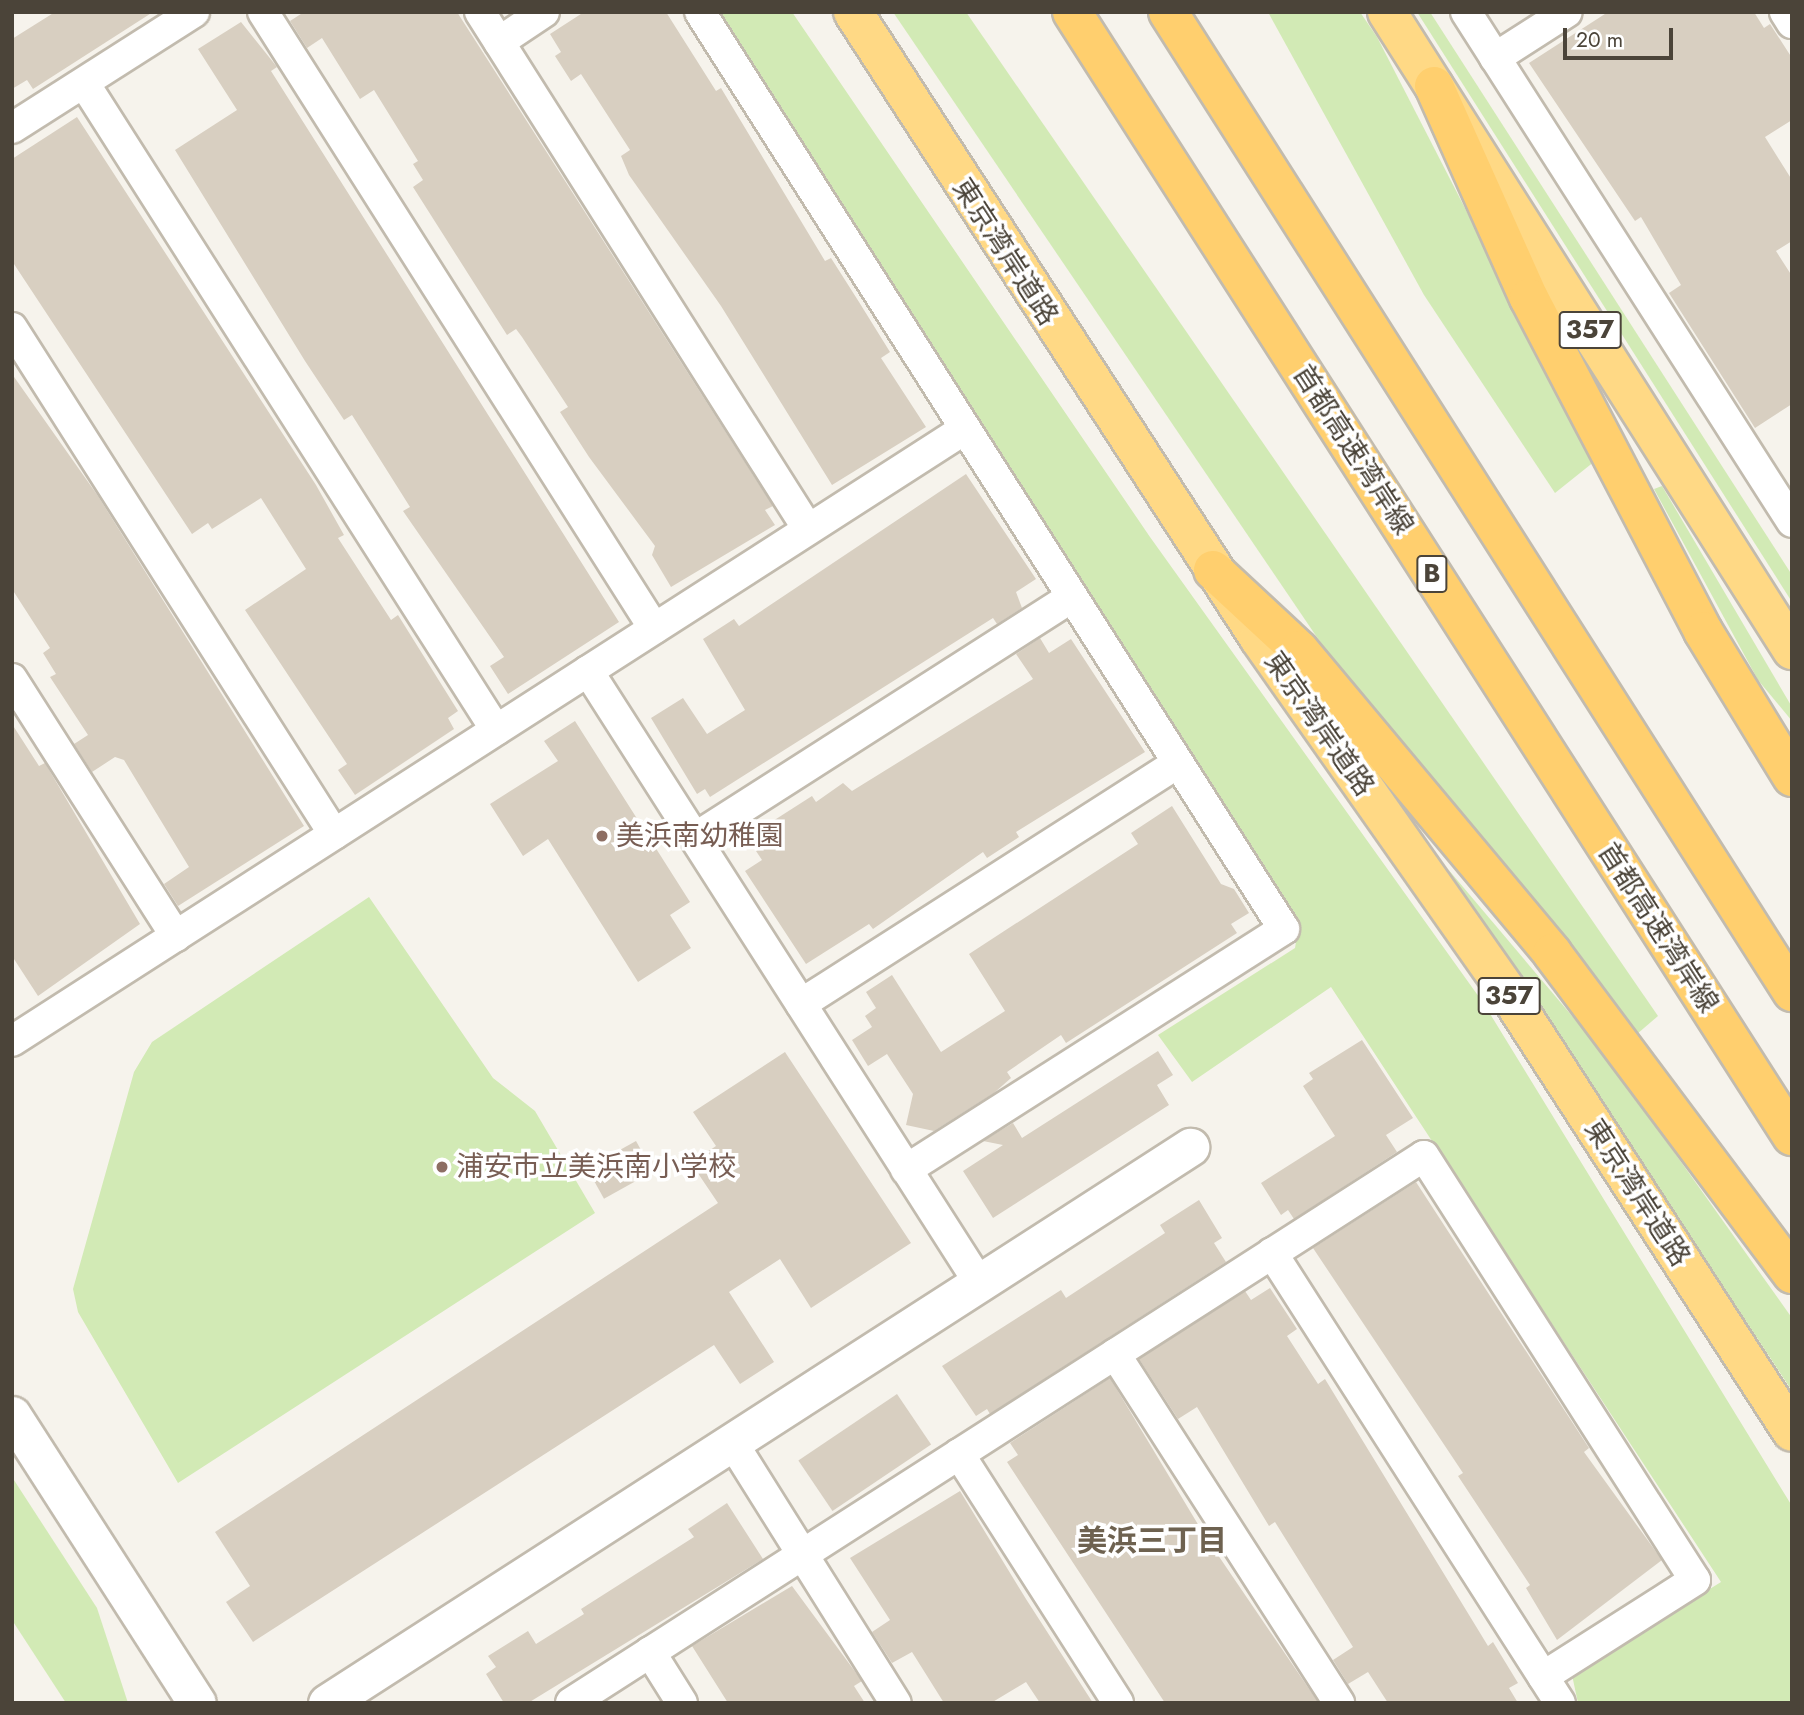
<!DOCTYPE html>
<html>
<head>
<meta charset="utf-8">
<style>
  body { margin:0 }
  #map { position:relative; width:1804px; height:1715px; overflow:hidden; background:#f6f3ec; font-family:Jost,"Noto Sans JP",sans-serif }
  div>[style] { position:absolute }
  .green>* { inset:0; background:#d2eab5 }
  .building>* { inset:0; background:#d8cfc1; transform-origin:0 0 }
  .roads { filter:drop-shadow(2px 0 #c2bbae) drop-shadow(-2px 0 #c2bbae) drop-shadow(0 2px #c2bbae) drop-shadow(0 -2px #c2bbae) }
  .minor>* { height:30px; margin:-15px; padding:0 15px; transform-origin:15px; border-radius:15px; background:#fff }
  .tertiary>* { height:37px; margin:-18.5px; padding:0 18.5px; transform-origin:18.5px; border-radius:18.5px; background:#fff }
  .trunk>* { height:38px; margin:-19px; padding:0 19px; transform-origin:19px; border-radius:19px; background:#ffd985 }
  .motorway>* { height:38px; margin:-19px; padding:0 19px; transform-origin:19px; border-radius:19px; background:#ffcf6e }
  .dots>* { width:19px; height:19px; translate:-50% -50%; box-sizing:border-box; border:4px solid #fff; border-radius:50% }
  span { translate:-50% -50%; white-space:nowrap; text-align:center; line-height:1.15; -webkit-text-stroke:7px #fff; paint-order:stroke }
  .shield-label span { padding:2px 5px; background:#fff; border:2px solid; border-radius:5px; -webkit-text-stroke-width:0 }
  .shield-label { font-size:26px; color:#4b4439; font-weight:700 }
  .street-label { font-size:28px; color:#4b4439 }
  .education-label { font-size:28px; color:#785e54 }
  .left { translate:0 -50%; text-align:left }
  .neighbourhood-label { font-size:30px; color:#6e6250; font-weight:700 }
  .frame { position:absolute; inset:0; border:14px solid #4b4439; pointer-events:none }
  .scale { position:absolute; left:1563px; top:28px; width:110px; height:32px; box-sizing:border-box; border:4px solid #4b4439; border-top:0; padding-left:9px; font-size:21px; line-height:24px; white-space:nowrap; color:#4b4439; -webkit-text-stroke:5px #fff; paint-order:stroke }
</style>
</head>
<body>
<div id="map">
  <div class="green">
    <div style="clip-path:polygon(691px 12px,792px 12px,1150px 537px,1484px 1004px,1792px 1506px,1792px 1703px,1578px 1703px,1572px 1675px,1721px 1582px,1331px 987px,1192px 1082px,1158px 1035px,1295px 948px,1297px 936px)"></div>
    <div style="clip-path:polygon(893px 12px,966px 12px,1658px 1016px,1637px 1034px,1350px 686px)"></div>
    <div style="clip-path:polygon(1268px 12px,1360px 12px,1377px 37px,1595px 461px,1555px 493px,1424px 295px)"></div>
    <div style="clip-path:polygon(1417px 12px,1430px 12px,1792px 575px,1792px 602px)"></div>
    <div style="clip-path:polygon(1662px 486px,1792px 707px,1792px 721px,1758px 680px,1654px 489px)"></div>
    <div style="clip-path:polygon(1447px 868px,1605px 1055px,1792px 1318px,1792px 1391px)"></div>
    <div style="clip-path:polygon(369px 897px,493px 1078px,535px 1111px,595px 1213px,178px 1483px,78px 1312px,73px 1289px,134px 1072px,152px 1042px)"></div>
    <div style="clip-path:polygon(12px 1477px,97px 1608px,128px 1703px,66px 1703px,12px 1620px)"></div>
  </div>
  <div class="building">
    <div style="clip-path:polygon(55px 12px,153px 12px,33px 89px,27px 80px,12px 89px,12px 39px)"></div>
    <div style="clip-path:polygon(304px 12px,457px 12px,773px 506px,765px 510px,775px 525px,671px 587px,652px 555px,655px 546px,589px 457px,560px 412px,568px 407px,522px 337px,516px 329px,507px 335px,413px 187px,423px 180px,413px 164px,418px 161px,374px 90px,360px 99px,322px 38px,307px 48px,290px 21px)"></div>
    <div style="clip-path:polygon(584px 12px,666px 12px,716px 91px,721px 88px,825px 261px,831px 258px,859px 302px,890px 352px,881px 358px,926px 427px,832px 485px,721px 306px,629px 175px,621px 156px,630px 150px,581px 74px,571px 81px,555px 56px,561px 52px,550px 34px)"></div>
    <div style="clip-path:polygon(1608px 12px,1754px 12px,1764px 28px,1770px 24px,1792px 58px,1792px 120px,1765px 137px,1792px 180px,1792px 241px,1776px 251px,1792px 276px,1792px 404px,1755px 428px,1669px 293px,1681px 285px,1641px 217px,1635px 221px,1529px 63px)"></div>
    <div style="clip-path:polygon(241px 22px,277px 67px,271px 71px,619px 622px,508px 694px,490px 666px,504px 657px,403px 511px,410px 507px,352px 415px,344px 420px,305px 361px,175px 150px,237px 110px,198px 49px)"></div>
    <div style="clip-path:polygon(77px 117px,316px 485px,344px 535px,338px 538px,391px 620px,398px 615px,458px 711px,448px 718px,454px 729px,355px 795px,338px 770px,347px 764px,245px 610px,306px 569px,261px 498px,212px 529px,208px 523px,192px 534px,12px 261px,12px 159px)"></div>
    <div style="clip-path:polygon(12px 374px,98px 496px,304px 826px,178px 906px,164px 884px,189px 867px,124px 760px,115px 757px,92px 772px,74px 744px,88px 735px,50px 677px,56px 674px,43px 653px,50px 648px,12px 589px)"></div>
    <div style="clip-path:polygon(966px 474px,1036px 579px,1016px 592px,1022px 608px,997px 624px,993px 618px,710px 797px,705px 789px,697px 794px,651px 718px,683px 698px,707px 734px,745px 710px,703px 639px,734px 619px,739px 626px)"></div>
    <div style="clip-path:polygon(1040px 638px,1049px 653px,1071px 639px,1145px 752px,1016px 832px,1019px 837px,987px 858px,983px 852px,873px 929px,869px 924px,806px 964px,745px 871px,762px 860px,756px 851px,768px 844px,759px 830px,812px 796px,816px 802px,843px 783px,852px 791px,1033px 679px,1016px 654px)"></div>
    <div style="clip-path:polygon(575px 721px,690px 902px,670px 915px,691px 948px,638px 982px,548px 839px,523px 856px,490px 804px,558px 761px,544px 741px)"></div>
    <div style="clip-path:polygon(12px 724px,39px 766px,45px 763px,140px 924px,38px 996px,12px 956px)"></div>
    <div style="clip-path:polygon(1172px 806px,1221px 884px,1234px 889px,1249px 913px,1231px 924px,1237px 933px,1066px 1043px,1061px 1035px,1007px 1072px,1011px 1078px,994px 1093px,934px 1131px,906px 1125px,913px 1094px,887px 1054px,868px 1066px,852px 1040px,872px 1027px,865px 1016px,876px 1008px,866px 992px,892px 975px,941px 1052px,1005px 1011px,969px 954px,1138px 844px,1131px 833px)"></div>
    <div style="clip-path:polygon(1362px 1040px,1413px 1118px,1386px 1135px,1397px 1152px,1294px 1219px,1288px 1210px,1281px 1215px,1261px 1183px,1335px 1136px,1303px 1086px,1313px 1079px,1309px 1073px)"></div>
    <div style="clip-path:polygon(1158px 1051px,1173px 1075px,1157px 1085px,1169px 1105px,993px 1218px,963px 1171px,1003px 1145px,983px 1141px,1013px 1123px,1022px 1138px)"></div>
    <div style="clip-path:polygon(785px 1052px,911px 1243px,811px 1308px,780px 1259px,729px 1292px,774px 1362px,740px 1384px,714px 1345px,253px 1642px,226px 1602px,250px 1586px,215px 1532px,718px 1203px,691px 1163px,716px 1146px,693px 1112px)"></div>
    <div style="left:636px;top:1141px;width:35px;height:56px;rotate:61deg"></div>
    <div style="clip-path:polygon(1416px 1182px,1589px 1448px,1584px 1452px,1662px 1560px,1557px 1640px,1526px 1588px,1530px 1585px,1458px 1476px,1463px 1473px,1313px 1248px)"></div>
    <div style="clip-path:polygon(1199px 1200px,1222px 1238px,1214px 1243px,1226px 1262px,990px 1414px,987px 1409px,976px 1416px,942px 1366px,1061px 1290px,1066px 1298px,1165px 1233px,1160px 1225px)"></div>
    <div style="clip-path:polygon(1270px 1288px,1297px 1329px,1287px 1336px,1318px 1384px,1325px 1379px,1488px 1646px,1493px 1642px,1518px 1683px,1509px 1688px,1518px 1703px,1388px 1703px,1368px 1672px,1348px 1684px,1333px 1660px,1353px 1647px,1275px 1522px,1269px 1526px,1197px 1407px,1178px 1419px,1139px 1359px,1245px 1291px,1251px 1300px)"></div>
    <div style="clip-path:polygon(1110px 1378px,1205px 1536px,1318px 1702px,1165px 1703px,1007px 1462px,1018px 1455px,1010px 1443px)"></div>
    <div style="left:897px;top:1394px;width:61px;height:119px;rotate:56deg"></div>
    <div style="clip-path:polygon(960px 1491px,1026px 1599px,1093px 1703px,1040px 1703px,1026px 1682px,991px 1703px,944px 1703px,912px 1652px,892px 1663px,872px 1632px,890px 1620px,850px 1558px)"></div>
    <div style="clip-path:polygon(727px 1503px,763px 1559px,528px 1703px,504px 1703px,486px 1674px,496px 1667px,488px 1656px,528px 1631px,536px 1644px,584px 1614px,581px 1609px,694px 1537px,688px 1529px)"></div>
    <div style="clip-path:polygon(792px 1586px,862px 1681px,854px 1686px,865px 1703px,728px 1703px,692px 1646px)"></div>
  </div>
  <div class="roads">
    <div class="minor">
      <div style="left:263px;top:12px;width:730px;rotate:57.6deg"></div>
      <div style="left:480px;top:12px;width:612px;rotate:57.61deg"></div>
      <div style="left:700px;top:12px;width:1087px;rotate:57.51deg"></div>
      <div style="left:1284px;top:929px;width:448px;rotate:147.5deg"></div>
      <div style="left:1466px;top:12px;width:605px;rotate:57.41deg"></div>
      <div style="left:1785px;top:12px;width:13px;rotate:58deg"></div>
      <div style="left:499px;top:42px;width:54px;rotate:-33.7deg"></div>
      <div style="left:1495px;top:58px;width:85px;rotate:-32.6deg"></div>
      <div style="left:84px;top:83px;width:767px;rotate:57.51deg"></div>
      <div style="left:12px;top:128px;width:216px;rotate:-32.5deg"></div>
      <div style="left:12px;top:328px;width:600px;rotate:57.53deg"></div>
      <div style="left:588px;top:671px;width:728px;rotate:57.4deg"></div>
      <div style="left:12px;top:679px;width:305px;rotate:57.5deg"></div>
      <div style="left:695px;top:838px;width:447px;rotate:-32.6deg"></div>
      <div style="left:801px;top:1004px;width:447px;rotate:-32.6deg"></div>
      <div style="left:12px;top:1041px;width:1133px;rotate:-32.71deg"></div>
      <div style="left:1272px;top:1253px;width:534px;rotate:57.38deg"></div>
      <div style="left:1115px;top:1354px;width:415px;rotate:57.3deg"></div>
      <div style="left:732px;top:1442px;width:308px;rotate:57.9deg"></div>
      <div style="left:959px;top:1454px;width:295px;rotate:57.4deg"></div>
      <div style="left:650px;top:1652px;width:60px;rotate:57.9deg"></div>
      <div style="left:571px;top:1703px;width:1013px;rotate:-32.67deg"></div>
      <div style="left:1424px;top:1156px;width:503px;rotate:57.42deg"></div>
      <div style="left:1695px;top:1580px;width:180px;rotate:147.5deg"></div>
    </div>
    <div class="tertiary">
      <div style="left:12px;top:1415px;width:342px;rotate:57.3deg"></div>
      <div style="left:327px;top:1703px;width:1027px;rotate:-32.79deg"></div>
    </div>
    <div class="trunk">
      <div style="left:853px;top:12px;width:746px;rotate:57.03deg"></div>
      <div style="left:1259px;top:638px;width:430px;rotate:54.9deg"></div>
      <div style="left:1506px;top:990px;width:526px;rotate:57.09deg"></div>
      <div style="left:1387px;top:12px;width:756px;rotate:57.59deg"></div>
    </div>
    <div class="motorway">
      <div style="left:1072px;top:12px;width:1335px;rotate:57.36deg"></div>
      <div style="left:1168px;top:12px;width:1162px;rotate:57.51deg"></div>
      <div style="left:1434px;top:86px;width:232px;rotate:65.9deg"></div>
      <div style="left:1529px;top:298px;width:376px;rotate:62.4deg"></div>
      <div style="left:1703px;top:631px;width:171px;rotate:58.6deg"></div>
      <div style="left:1213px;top:570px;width:117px;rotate:42.9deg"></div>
      <div style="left:1299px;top:650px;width:395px;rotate:50.1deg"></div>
      <div style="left:1552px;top:953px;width:401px;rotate:53.2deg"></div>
    </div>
  </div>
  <div class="dots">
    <div style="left:602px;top:836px;background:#8d6e63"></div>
    <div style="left:442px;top:1167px;background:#8d6e63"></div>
  </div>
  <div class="shield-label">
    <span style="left:1590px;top:330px">357</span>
    <span style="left:1432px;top:574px">B</span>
    <span style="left:1509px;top:996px">357</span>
  </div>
  <div class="street-label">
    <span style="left:1005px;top:252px;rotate:57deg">東京湾岸道路</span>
    <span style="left:1353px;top:450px;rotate:57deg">首都高速湾岸線</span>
    <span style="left:1319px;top:724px;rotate:55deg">東京湾岸道路</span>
    <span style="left:1658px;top:928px;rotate:57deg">首都高速湾岸線</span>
    <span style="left:1637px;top:1193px;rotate:57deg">東京湾岸道路</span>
  </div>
  <div class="education-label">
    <span class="left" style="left:616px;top:836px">美浜南幼稚園</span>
    <span class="left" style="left:456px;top:1167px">浦安市立美浜南小学校</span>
  </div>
  <div class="neighbourhood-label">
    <span style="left:1152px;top:1541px">美浜三丁目</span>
  </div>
  <div class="frame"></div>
  <div class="scale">20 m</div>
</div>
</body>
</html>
